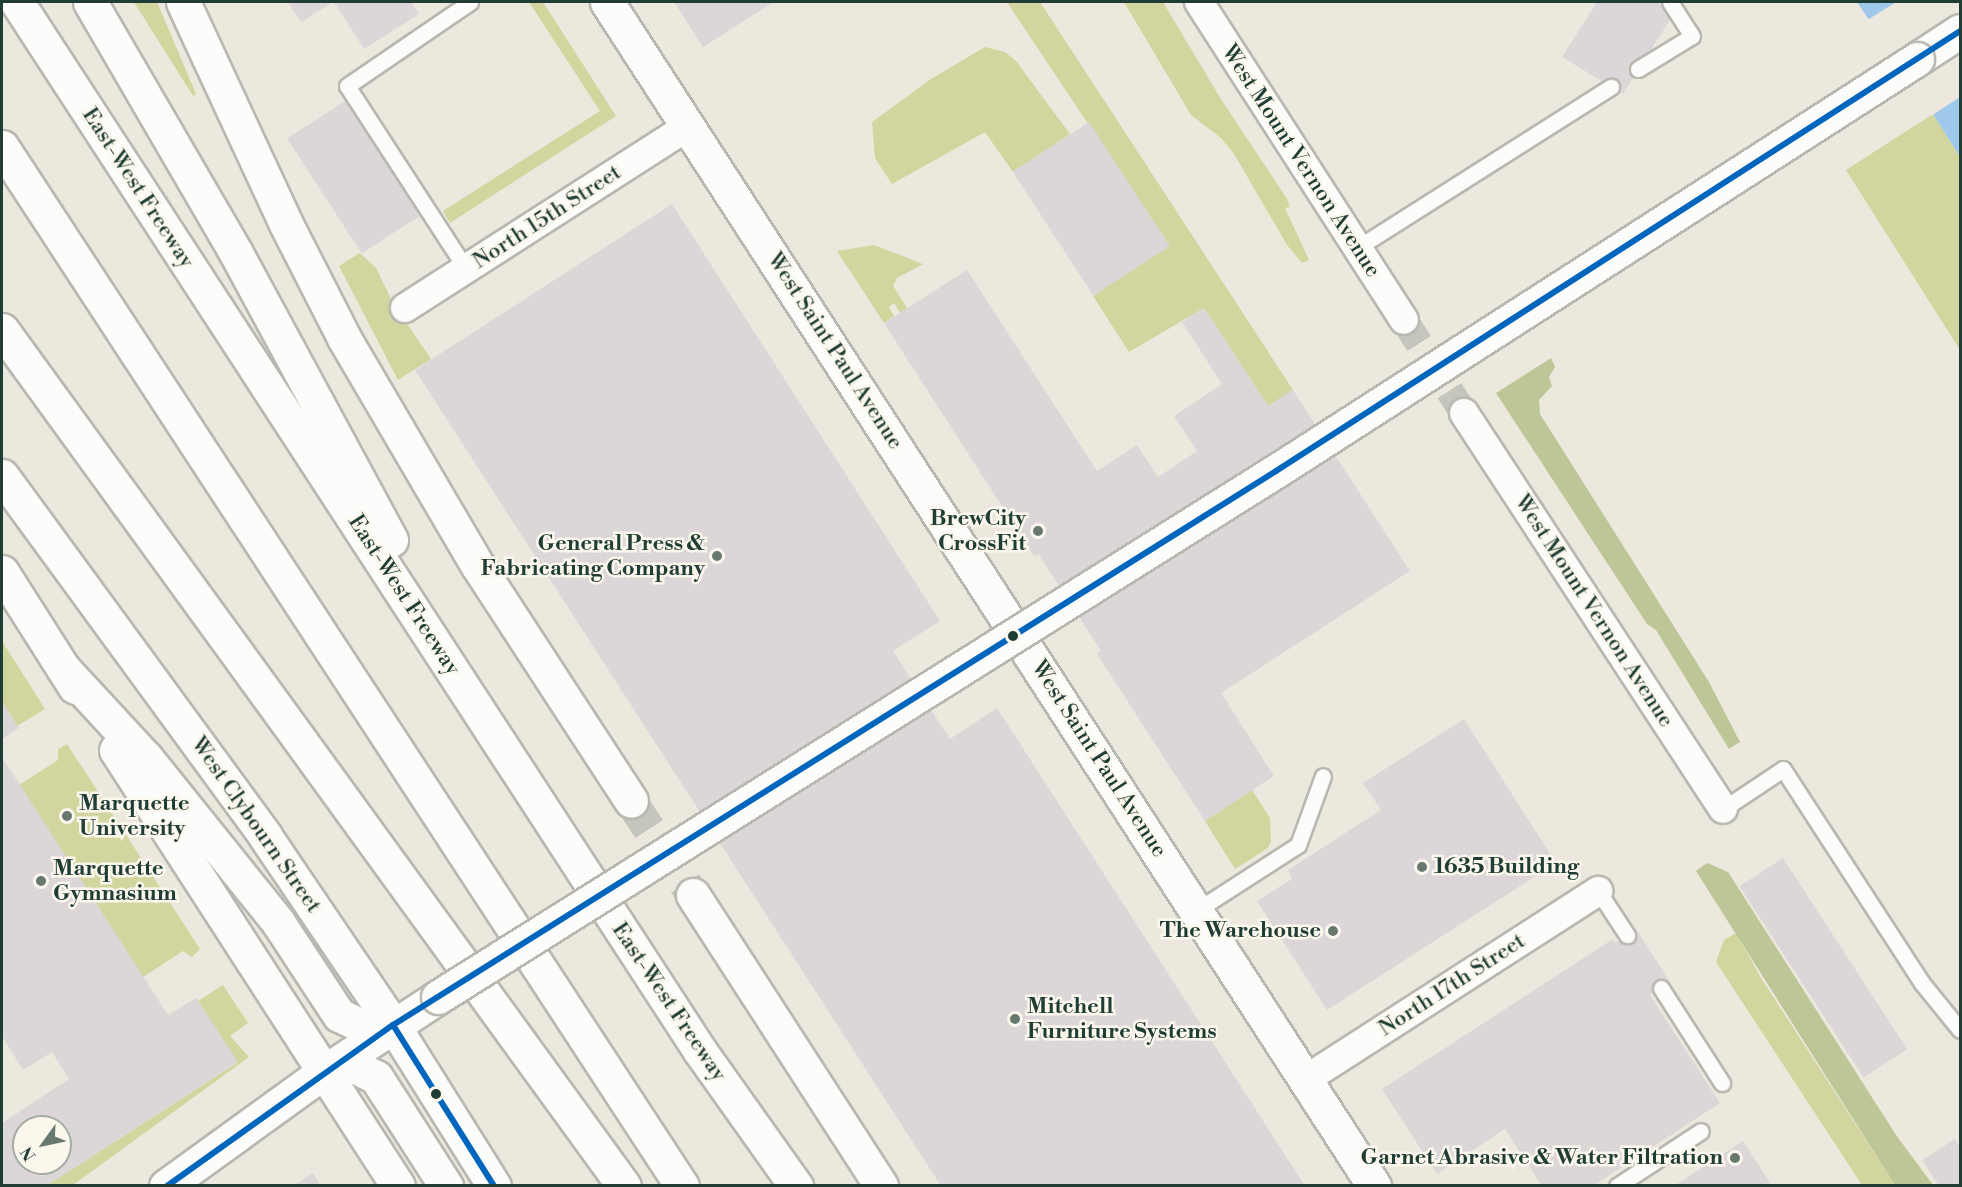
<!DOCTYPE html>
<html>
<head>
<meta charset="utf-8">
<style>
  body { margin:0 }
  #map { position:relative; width:1962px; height:1187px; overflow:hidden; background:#ede8dd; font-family:"Libre Bodoni",serif }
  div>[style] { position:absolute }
  .green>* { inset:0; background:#d2d59d }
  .forest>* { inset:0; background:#bcc696 }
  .water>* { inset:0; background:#9fc8ea }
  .pier>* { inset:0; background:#ede8dd }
  .building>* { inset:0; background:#dcd6d9; transform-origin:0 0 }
  .minor-tunnel>* { height:28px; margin-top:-14px; transform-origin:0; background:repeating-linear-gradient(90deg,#c4c6bb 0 28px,transparent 0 42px) }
  .motorway-tunnel>* { height:33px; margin-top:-16.5px; transform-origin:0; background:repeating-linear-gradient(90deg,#c4c6bb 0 33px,transparent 0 49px) }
  .roads { filter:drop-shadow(2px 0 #b8b7b0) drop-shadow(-2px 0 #b8b7b0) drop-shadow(0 2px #b8b7b0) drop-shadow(0 -2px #b8b7b0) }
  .service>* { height:15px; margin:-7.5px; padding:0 7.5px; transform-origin:7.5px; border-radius:7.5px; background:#fcfcfa }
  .minor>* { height:28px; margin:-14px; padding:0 14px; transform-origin:14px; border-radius:14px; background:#fcfcfa }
  .tertiary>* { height:33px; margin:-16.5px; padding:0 16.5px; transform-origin:16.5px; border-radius:16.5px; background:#fcfcfa }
  .secondary>* { height:33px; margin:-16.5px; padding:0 16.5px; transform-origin:16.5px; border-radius:16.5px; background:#fcfcfa }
  .motorway>* { height:33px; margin:-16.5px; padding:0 16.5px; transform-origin:16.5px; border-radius:16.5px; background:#fcfcfa }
  .bridges { filter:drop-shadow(2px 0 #b8b7b0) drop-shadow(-2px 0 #b8b7b0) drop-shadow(0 2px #b8b7b0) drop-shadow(0 -2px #b8b7b0) }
  .secondary-bridge>* { height:33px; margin:-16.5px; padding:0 16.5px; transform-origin:16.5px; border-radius:16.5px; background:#fcfcfa }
  .bus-1>* { height:6px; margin:-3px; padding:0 3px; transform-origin:3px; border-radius:3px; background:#0065bd }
  .dots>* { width:16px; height:16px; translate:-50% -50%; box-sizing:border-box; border:3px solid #fbf7ec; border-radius:50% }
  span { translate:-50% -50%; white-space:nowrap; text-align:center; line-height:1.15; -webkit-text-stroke:5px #fbf7ec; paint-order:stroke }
  .street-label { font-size:22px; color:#1f3d34 }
  .poi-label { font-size:22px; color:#1f3d34; font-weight:700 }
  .right { translate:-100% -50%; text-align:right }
  .left { translate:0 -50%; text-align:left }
  .frame { position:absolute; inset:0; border:3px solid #1f3d34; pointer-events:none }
  .north { position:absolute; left:12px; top:1115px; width:60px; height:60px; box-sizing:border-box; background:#fbf7ec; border:2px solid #a3ada2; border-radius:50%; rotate:237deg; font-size:16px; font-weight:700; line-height:24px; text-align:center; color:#1f3d34 }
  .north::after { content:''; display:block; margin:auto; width:21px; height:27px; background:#67796f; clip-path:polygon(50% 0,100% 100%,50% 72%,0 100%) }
</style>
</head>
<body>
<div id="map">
  <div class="green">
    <div style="clip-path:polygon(134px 2px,157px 2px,196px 94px,193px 96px)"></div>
    <div style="clip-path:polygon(529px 2px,543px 2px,616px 116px,450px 223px,443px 211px,600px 111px)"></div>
    <div style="clip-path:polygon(1007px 2px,1040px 2px,1293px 390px,1268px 406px,1204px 308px,1129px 352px,1093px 296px,1169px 245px)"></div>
    <div style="clip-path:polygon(1124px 2px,1163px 2px,1219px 96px,1287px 199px,1290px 207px,1285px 208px,1309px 260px,1302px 263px,1287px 245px,1234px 154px,1221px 138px,1191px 115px)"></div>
    <div style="clip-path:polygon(985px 47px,1005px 52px,1016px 61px,1070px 134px,1013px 172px,985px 132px,892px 184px,875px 158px,872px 122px,931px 79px)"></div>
    <div style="clip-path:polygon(1933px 114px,1960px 157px,1960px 350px,1846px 170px)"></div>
    <div style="clip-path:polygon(874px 245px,923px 264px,897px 278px,893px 286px,907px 308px,900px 313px,894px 303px,889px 307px,894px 316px,884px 323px,837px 251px)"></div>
    <div style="clip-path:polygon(360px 253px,376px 268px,393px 303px,431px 359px,398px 380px,339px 266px)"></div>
    <div style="clip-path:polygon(2px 641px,45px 709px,17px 726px,2px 702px)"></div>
    <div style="clip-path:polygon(67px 744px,200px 949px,192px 957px,183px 951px,143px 977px,19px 785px,58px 760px,58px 749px)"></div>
    <div style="clip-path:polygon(1252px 790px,1270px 818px,1271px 841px,1268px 848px,1235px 869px,1205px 821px)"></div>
    <div style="clip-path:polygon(1736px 933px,1761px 978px,1895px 1185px,1862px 1185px,1716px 962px,1724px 940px)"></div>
    <div style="clip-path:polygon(223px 985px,248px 1023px,230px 1036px,249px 1057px,73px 1185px,46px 1186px,237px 1063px,198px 1001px)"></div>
  </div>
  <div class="forest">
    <div style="clip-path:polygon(1551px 358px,1555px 367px,1549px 377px,1552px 386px,1539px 400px,1540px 414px,1709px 682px,1740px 742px,1729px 749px,1656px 630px,1647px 624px,1496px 393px)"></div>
    <div style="clip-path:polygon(1707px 863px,1728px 872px,1896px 1135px,1933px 1185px,1895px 1185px,1696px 871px)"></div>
  </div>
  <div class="water">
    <div style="clip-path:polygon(1857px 2px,1960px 2px,1960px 157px,1933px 114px)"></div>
  </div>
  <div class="pier">
    <div style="clip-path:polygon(1896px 2px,1960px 2px,1960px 97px,1931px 116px,1866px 21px)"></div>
  </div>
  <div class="building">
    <div style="clip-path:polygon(288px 2px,333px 2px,301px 22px)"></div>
    <div style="clip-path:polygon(334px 2px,411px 2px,419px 14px,364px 49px)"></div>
    <div style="clip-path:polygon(674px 2px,774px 2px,703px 47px)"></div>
    <div style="clip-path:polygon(1597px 2px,1657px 2px,1675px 12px,1623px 94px,1562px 57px)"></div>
    <div style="left:345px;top:101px;width:137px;height:69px;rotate:57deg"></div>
    <div style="left:1089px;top:122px;width:148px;height:91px;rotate:57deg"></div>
    <div style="clip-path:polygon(672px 204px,940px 621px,893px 651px,950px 739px,997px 708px,1305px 1186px,941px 1186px,415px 370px)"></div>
    <div style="clip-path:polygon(967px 270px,1097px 471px,1137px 445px,1158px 477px,1197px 451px,1174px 416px,1222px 384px,1182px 322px,1204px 308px,1268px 406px,1293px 390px,1410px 571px,1221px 693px,1274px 776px,1205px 821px,1097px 654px,1101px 651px,1041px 558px,1039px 554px,1034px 556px,884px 323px)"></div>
    <div style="clip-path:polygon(2px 702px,19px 728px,2px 739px)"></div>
    <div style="clip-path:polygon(1464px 719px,1556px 863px,1327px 1010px,1257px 901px,1292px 879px,1288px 870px,1381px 810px,1363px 783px)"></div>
    <div style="clip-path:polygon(evenodd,2px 757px,168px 1015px,196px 998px,238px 1062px,46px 1186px,2px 1186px,2px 1123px,69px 1079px,52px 1052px,23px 1070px,2px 1036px,2px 757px,24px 1127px,60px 1127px,60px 1163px,24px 1163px,24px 1127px)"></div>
    <div style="left:1783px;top:858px;width:228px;height:52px;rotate:57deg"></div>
    <div style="clip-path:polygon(1636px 929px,1670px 982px,1650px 995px,1720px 1103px,1593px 1186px,1542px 1186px,1505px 1129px,1437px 1174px,1382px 1089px,1613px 939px,1615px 943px)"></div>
    <div style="clip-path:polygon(1955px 1139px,1960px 1147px,1960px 1186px,1939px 1186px,1922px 1160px)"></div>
    <div style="clip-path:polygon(1743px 1141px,1772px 1186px,1674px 1186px)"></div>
    <div style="clip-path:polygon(313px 1173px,321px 1186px,293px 1186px)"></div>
  </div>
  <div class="minor-tunnel">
    <div style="left:1404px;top:320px;width:111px;rotate:57.2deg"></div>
  </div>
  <div class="motorway-tunnel">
    <div style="left:631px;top:801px;width:113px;rotate:56.6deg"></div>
  </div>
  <div class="roads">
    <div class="service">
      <div style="left:1638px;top:69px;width:63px;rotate:-31.4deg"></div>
      <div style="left:1692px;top:36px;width:40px;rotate:-122.9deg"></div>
      <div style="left:1357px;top:248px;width:301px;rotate:-32.4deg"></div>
      <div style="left:466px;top:269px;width:218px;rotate:-123deg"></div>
      <div style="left:347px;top:86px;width:149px;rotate:-34.3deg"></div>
      <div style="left:1723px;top:809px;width:72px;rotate:-33.7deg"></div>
      <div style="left:1783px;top:769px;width:255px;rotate:57deg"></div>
      <div style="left:1922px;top:983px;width:60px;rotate:51deg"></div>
      <div style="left:1598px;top:891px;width:53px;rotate:56.6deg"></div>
      <div style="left:1197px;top:910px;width:120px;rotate:-32.8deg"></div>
      <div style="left:1298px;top:845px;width:73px;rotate:-70.1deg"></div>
      <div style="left:1661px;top:988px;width:113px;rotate:57.3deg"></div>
      <div style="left:1617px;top:1186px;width:100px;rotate:-33.2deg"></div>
    </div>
    <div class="minor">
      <div style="left:1199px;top:2px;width:378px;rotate:57.2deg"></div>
      <div style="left:405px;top:308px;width:336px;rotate:-32.7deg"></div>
      <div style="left:1464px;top:413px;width:473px;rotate:56.8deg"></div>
      <div style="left:1305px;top:1080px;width:349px;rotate:-32.8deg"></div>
    </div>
    <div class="tertiary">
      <div style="left:607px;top:2px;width:1411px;rotate:57.06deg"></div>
      <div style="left:2px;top:476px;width:446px;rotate:53.8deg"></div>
      <div style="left:265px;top:836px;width:228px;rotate:55.9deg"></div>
      <div style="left:393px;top:1025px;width:25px;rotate:171deg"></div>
      <div style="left:368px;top:1029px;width:32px;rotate:-154deg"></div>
      <div style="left:339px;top:1015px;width:111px;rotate:-123.3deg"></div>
      <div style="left:278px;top:922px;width:211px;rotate:-128.8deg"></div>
      <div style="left:146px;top:758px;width:122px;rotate:-132.7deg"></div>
      <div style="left:2px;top:572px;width:136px;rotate:57.6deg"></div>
      <div style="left:116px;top:750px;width:519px;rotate:57.11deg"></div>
      <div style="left:325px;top:1071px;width:29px;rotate:-10deg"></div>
      <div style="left:354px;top:1066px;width:25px;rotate:27deg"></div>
      <div style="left:376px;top:1077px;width:130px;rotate:57.3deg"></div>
    </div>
    <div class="secondary">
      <div style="left:1917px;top:59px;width:51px;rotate:-33.1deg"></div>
      <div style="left:393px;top:1025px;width:190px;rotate:57.9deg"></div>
      <div style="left:166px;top:1186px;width:196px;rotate:-35.9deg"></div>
      <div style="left:325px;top:1071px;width:135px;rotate:-33.2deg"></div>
    </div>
    <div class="motorway">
      <div style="left:17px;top:2px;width:1252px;rotate:56.93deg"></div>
      <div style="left:700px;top:1051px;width:166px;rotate:54.6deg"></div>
      <div style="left:90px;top:2px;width:290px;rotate:59.8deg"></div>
      <div style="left:236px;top:253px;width:326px;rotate:61.6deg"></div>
      <div style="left:183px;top:2px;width:245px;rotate:65.1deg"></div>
      <div style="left:286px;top:224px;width:128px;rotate:63deg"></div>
      <div style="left:344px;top:338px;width:264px;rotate:59.6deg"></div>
      <div style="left:478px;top:566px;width:280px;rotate:56.9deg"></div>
      <div style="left:2px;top:147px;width:1242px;rotate:56.8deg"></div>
      <div style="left:2px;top:330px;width:1058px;rotate:54deg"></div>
      <div style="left:693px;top:895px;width:346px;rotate:57.1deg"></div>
    </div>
  </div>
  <div class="bridges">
    <div class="secondary-bridge">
      <div style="left:438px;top:997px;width:989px;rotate:-32.12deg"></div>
      <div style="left:1276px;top:471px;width:762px;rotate:-32.73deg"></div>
    </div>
  </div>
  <div class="bus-1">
    <div style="left:393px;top:1025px;width:190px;rotate:57.9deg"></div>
    <div style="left:167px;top:1186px;width:277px;rotate:-35.5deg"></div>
    <div style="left:393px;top:1025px;width:1042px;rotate:-32.1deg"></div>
    <div style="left:1276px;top:471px;width:813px;rotate:-32.75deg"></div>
  </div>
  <div class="dots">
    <div style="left:1038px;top:531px;background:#67796f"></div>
    <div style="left:717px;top:556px;background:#67796f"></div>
    <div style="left:1013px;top:636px;background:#1f3d34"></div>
    <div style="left:67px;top:816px;background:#67796f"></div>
    <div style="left:1422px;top:867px;background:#67796f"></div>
    <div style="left:41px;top:881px;background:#67796f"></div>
    <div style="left:1333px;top:931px;background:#67796f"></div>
    <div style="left:1015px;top:1019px;background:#67796f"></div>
    <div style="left:436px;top:1094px;background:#1f3d34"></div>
    <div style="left:1735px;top:1158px;background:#67796f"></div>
  </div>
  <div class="street-label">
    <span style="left:1301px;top:161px;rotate:57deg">West Mount Vernon Avenue</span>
    <span style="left:138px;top:188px;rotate:57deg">East-West Freeway</span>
    <span style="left:547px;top:217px;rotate:-33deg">North 15th Street</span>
    <span style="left:835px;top:351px;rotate:57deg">West Saint Paul Avenue</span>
    <span style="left:404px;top:595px;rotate:57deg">East-West Freeway</span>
    <span style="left:1594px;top:611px;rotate:57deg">West Mount Vernon Avenue</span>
    <span style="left:1099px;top:759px;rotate:57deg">West Saint Paul Avenue</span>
    <span style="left:256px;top:825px;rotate:55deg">West Clybourn Street</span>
    <span style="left:1452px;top:985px;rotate:-33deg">North 17th Street</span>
    <span style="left:669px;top:1002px;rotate:56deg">East-West Freeway</span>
  </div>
  <div class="poi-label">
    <span class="right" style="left:1026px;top:531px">BrewCity<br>CrossFit</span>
    <span class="right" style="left:705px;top:556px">General Press &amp;<br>Fabricating Company</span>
    <span class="left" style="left:79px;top:816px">Marquette<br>University</span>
    <span class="left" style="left:1434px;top:867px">1635 Building</span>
    <span class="left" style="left:53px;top:881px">Marquette<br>Gymnasium</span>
    <span class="right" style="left:1321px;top:931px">The Warehouse</span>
    <span class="left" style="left:1027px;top:1019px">Mitchell<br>Furniture Systems</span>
    <span class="right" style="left:1723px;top:1158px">Garnet Abrasive &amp; Water Filtration</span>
  </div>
  <div class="frame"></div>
  <div class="north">N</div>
</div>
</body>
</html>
